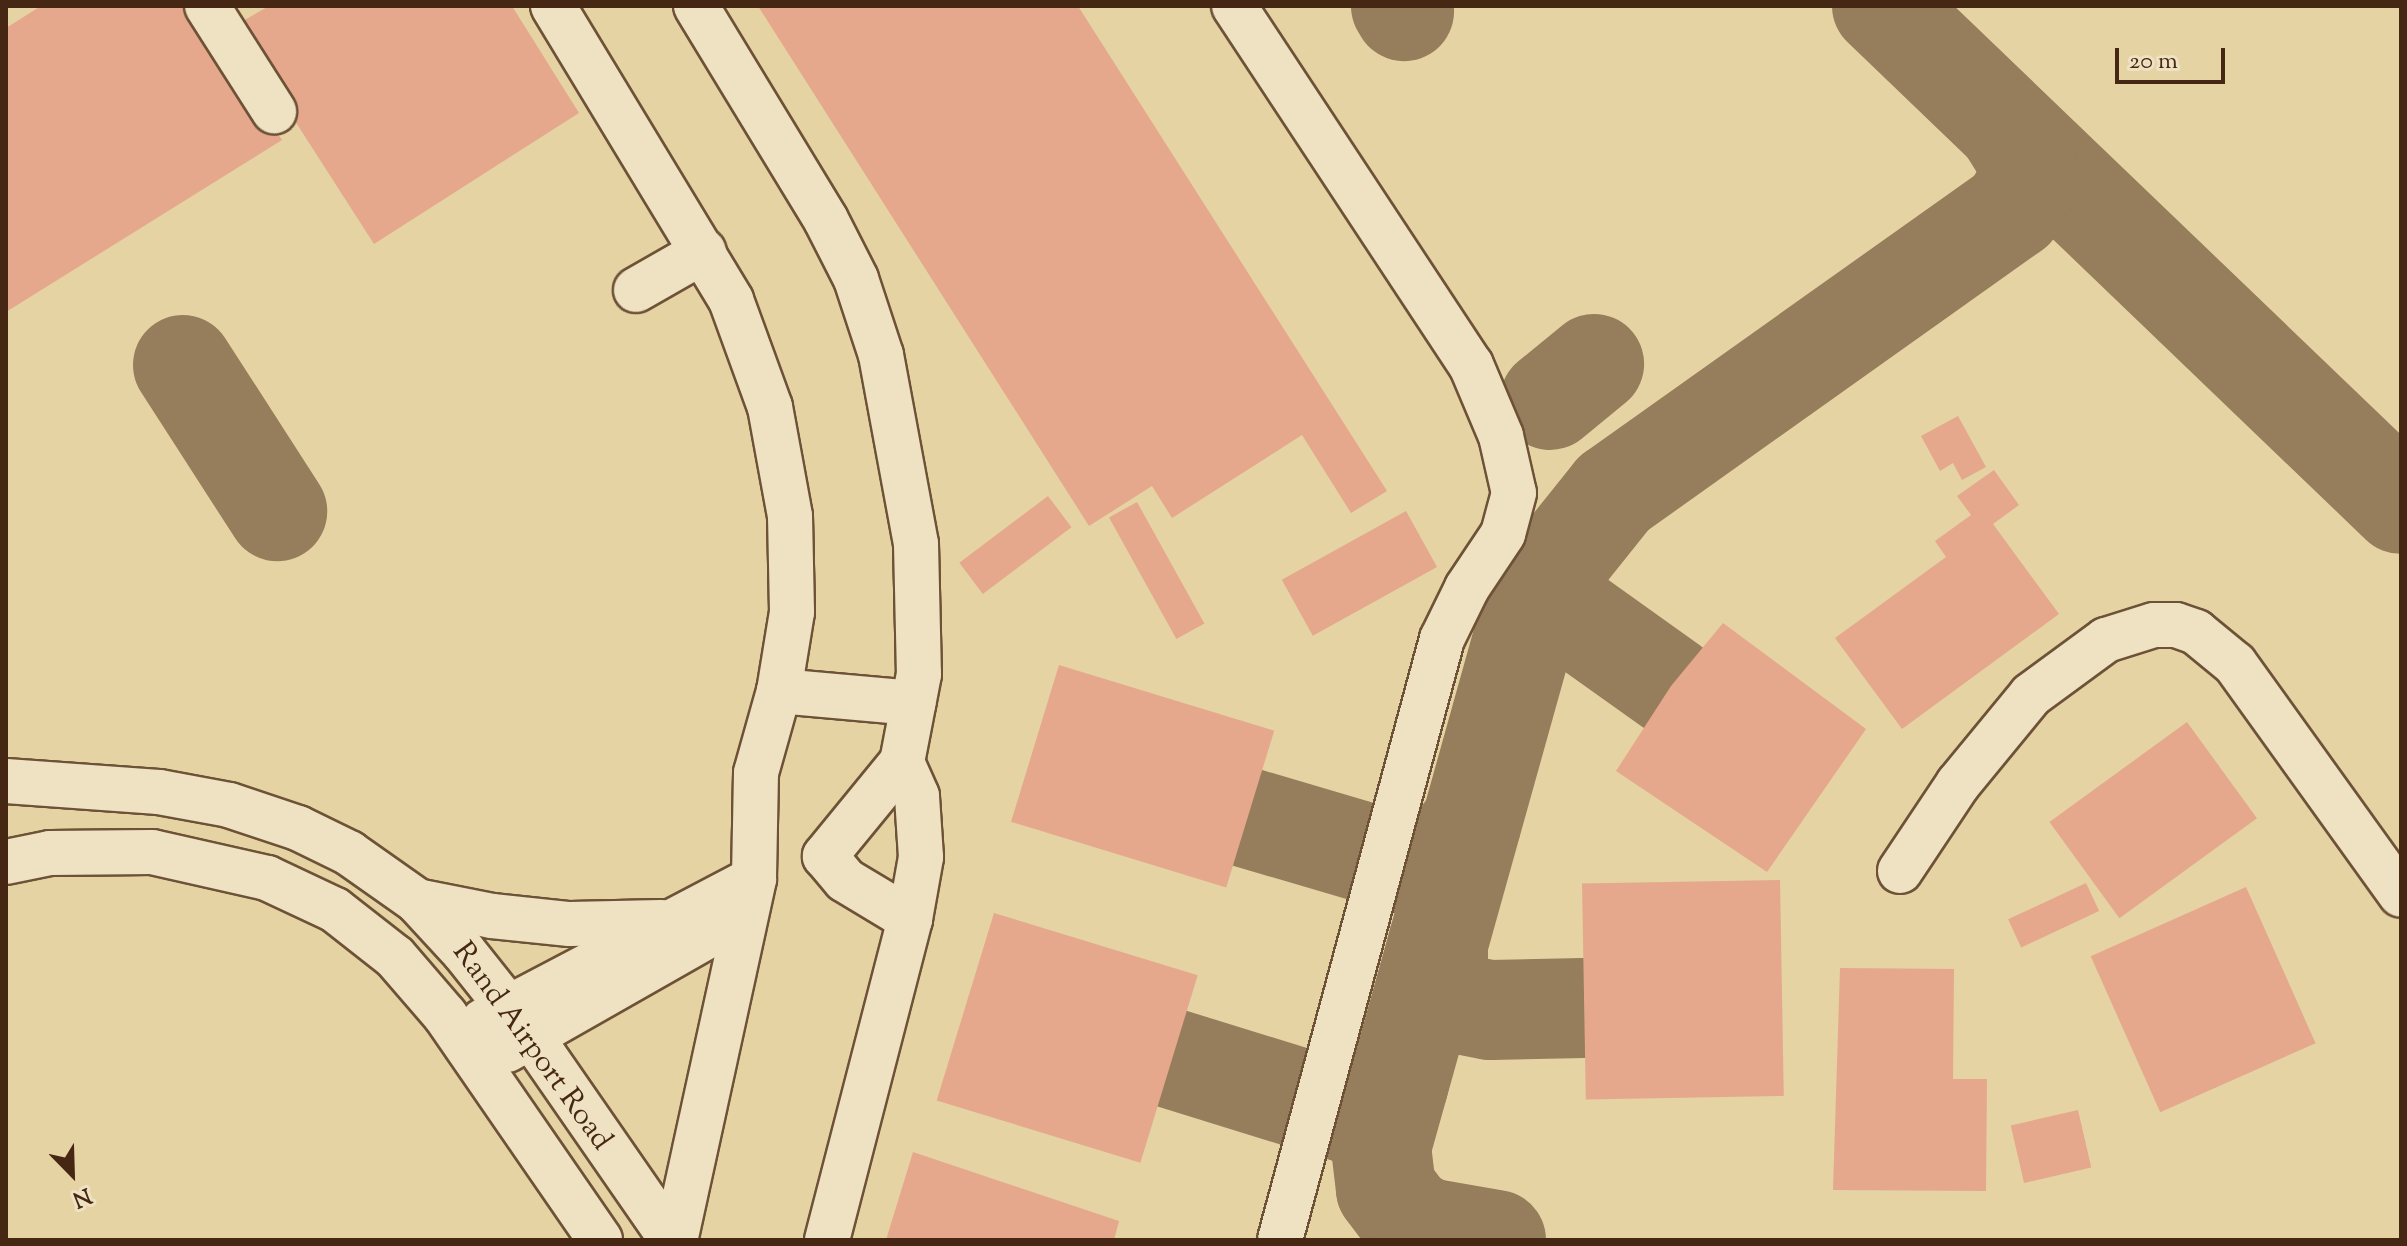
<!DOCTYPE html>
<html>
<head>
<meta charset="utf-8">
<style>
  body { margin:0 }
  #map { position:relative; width:2407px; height:1246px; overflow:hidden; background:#e5d3a3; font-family:"Sorts Mill Goudy",serif }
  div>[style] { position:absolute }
  .taxiway>* { height:100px; margin:-50px; padding:0 50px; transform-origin:50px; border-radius:50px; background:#967d5b }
  .building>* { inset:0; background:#e5a88c; transform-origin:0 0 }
  .roads { filter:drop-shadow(2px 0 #6e5237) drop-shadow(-2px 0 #6e5237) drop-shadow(0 2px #6e5237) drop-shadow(0 -2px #6e5237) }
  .minor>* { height:44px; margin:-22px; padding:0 22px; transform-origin:22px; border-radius:22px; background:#eee2c3 }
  span { translate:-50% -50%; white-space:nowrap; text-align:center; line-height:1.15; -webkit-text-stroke:7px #eee2c3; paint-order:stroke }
  .street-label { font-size:30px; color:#462713 }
  .frame { position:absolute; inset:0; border:8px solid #462713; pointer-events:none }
  .north { position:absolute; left:32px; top:1134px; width:80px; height:80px; -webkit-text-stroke:6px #eee2c3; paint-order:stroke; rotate:157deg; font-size:22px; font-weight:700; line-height:32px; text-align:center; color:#462713 }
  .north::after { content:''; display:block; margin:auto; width:28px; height:36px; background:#462713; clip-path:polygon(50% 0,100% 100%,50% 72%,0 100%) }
  .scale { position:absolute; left:2115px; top:48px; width:110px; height:36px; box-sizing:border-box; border:4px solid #462713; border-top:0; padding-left:10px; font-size:24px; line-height:28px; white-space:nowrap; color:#462713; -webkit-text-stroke:6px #eee2c3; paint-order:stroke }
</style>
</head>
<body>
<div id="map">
  <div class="taxiway">
    <div style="left:1401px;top:6px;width:6px;rotate:59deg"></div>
    <div style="left:1882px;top:6px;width:719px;rotate:43.82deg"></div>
    <div style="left:183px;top:365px;width:174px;rotate:57.2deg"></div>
    <div style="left:1550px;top:400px;width:57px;rotate:-39.3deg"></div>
    <div style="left:1560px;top:559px;width:28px;rotate:109deg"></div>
    <div style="left:1551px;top:585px;width:20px;rotate:75deg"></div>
    <div style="left:1556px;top:604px;width:141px;rotate:35.5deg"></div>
    <div style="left:1248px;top:818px;width:173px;rotate:16.4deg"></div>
    <div style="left:1414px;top:867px;width:34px;rotate:-19deg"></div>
    <div style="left:1446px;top:856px;width:41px;rotate:-52deg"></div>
    <div style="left:1438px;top:943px;width:30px;rotate:90deg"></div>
    <div style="left:1438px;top:973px;width:24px;rotate:60deg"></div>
    <div style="left:1450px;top:994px;width:18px;rotate:38deg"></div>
    <div style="left:1464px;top:1005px;width:26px;rotate:11deg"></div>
    <div style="left:1490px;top:1010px;width:93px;rotate:-1.2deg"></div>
    <div style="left:1170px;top:1058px;width:186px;rotate:17.2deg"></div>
    <div style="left:1348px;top:1113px;width:27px;rotate:-8deg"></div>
    <div style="left:1375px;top:1109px;width:35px;rotate:-47deg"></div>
    <div style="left:1496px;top:1240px;width:70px;rotate:-170.1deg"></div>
    <div style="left:1427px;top:1228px;width:23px;rotate:-151deg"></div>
    <div style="left:1407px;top:1217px;width:35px;rotate:-127deg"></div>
    <div style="left:1386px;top:1189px;width:42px;rotate:-96.8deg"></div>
    <div style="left:1381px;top:1147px;width:579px;rotate:-74.38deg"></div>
    <div style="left:1537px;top:589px;width:123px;rotate:-51.3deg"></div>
    <div style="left:1614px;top:493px;width:490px;rotate:-35.4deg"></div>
    <div style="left:2013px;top:209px;width:33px;rotate:-61deg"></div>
    <div style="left:2029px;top:180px;width:25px;rotate:-99deg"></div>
    <div style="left:2025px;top:155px;width:31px;rotate:-122deg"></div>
  </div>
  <div class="building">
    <div style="clip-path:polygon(41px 6px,195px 6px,282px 140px,6px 312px,6px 28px)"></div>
    <div style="clip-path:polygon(269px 6px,512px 6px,579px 113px,374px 244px,234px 26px)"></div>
    <div style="clip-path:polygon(758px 6px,1078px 6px,1387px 491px,1351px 513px,1302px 435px,1172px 518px,1152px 486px,1089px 526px)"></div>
    <div style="clip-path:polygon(1958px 416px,1986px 467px,1962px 480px,1953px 463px,1940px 471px,1921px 436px)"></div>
    <div style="clip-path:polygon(1994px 470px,2019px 505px,1993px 524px,2059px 614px,1902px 729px,1835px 638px,1946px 557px,1935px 541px,1971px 515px,1957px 496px)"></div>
    <div style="left:1048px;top:496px;width:39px;height:111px;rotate:53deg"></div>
    <div style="left:1137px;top:502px;width:139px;height:32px;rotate:61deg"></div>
    <div style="left:1406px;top:511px;width:64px;height:142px;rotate:61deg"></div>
    <div style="clip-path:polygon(1723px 623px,1866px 729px,1767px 872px,1616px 771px,1671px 686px)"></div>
    <div style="left:1059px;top:665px;width:225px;height:164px;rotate:17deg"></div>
    <div style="left:2187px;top:722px;width:119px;height:170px;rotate:54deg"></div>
    <div style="left:1780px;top:880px;width:216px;height:198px;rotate:89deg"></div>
    <div style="left:2086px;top:883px;width:31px;height:86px;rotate:65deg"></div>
    <div style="left:2246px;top:887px;width:171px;height:170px;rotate:66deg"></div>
    <div style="left:994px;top:913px;width:213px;height:196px;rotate:17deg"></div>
    <div style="clip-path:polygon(1840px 968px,1954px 969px,1953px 1079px,1987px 1079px,1986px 1191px,1833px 1190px)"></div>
    <div style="left:2078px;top:1110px;width:59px;height:69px;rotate:77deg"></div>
    <div style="clip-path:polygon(913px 1152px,1119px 1221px,1114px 1240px,886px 1240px)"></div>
  </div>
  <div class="roads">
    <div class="minor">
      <div style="left:207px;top:6px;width:125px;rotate:57.5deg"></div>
      <div style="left:553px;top:6px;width:344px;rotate:58.8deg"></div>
      <div style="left:731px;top:300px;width:114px;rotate:70deg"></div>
      <div style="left:770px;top:407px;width:111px;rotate:79.6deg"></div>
      <div style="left:790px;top:516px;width:96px;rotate:88.8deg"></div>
      <div style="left:792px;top:612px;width:80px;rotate:99.3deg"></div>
      <div style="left:779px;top:691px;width:85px;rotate:105.7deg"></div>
      <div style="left:756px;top:773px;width:106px;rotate:91.1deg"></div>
      <div style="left:754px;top:879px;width:370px;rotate:102.3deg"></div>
      <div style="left:696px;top:6px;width:250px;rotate:58.7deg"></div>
      <div style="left:826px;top:220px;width:66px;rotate:63deg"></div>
      <div style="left:856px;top:279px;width:80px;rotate:71.8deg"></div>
      <div style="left:881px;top:355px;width:192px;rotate:79.5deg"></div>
      <div style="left:916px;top:544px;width:130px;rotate:88.7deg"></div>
      <div style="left:919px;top:674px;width:90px;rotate:100.9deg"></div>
      <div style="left:902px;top:762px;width:122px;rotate:129.3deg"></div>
      <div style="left:825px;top:856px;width:31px;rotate:50deg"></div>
      <div style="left:845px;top:880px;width:76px;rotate:31deg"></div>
      <div style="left:1234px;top:6px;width:430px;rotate:56.6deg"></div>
      <div style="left:1471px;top:365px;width:77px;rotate:67.1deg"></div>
      <div style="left:1501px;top:436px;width:58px;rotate:77.2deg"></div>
      <div style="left:1514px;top:493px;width:42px;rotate:105deg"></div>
      <div style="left:1503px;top:534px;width:65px;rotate:123.7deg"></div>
      <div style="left:1467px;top:588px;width:57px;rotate:116.1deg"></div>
      <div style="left:1442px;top:639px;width:622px;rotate:105.09deg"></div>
      <div style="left:636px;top:290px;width:78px;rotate:-29.8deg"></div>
      <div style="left:779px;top:691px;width:135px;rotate:5.1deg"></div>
      <div style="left:6px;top:781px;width:153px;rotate:4.1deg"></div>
      <div style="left:159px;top:792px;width:71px;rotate:10.5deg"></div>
      <div style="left:229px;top:805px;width:73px;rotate:18.4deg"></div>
      <div style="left:298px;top:828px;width:57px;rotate:26.1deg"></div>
      <div style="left:349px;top:853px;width:83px;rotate:35.2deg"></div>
      <div style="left:417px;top:901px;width:69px;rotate:47.3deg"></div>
      <div style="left:464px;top:952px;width:106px;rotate:51.5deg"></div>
      <div style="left:530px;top:1035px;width:249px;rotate:55.3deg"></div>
      <div style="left:6px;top:862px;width:45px;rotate:-11.6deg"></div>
      <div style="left:50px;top:853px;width:102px;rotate:-0.6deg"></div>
      <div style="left:152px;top:852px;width:118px;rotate:12.7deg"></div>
      <div style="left:267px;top:878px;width:75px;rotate:25.2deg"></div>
      <div style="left:335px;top:910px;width:76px;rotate:38.1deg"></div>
      <div style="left:395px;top:957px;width:77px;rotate:49.2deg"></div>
      <div style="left:445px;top:1015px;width:273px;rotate:55.4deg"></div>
      <div style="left:1900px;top:871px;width:105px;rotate:-56.3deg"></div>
      <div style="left:1958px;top:784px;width:115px;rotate:-50.6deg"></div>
      <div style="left:2031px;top:695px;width:93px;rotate:-36.3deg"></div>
      <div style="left:2106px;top:640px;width:50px;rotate:-17.4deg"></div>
      <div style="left:2154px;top:625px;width:22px"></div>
      <div style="left:2176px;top:625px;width:21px;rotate:19deg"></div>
      <div style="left:2196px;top:632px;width:50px;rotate:39.4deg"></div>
      <div style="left:2235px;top:664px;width:284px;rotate:54.3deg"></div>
      <div style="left:417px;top:901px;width:76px;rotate:11.3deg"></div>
      <div style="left:492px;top:916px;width:78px;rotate:5.9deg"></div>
      <div style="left:570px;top:924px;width:91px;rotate:-1.3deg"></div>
      <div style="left:483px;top:1021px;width:306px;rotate:-27.7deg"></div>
      <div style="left:507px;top:1050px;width:271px;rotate:-29.6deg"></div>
      <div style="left:827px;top:1240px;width:332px;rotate:-75.5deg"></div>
      <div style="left:910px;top:919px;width:63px;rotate:-79.9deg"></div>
      <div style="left:921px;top:857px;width:61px;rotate:-93.8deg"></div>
      <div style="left:917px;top:796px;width:37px;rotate:-114deg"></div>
    </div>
  </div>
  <div class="street-label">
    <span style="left:531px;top:1047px;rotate:54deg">Rand Airport Road</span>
  </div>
  <div class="frame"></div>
  <div class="north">N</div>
  <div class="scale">20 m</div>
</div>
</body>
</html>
